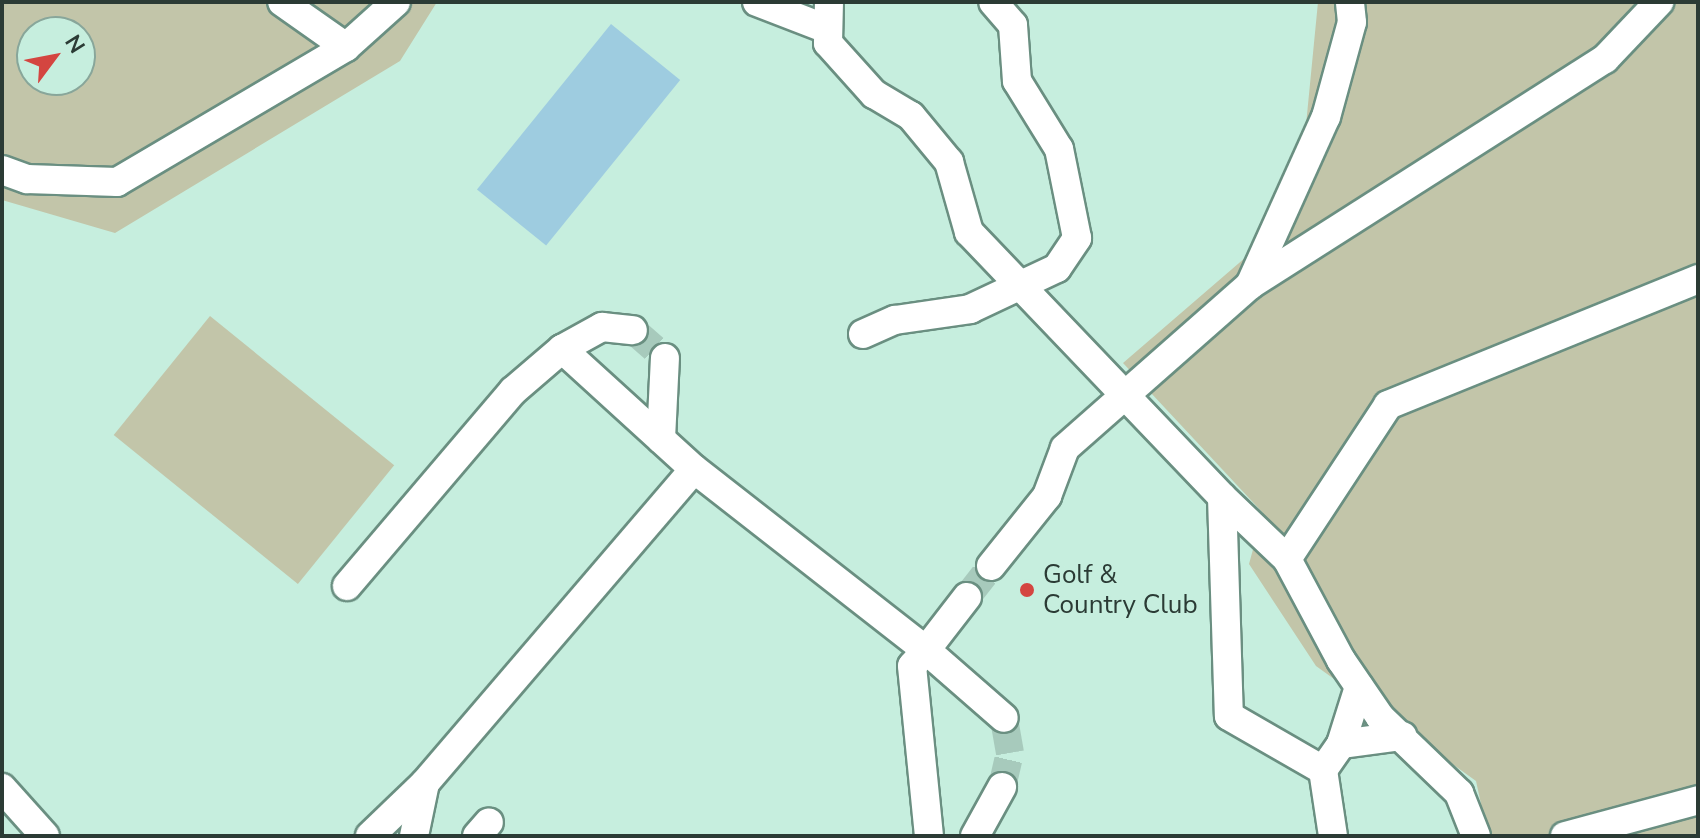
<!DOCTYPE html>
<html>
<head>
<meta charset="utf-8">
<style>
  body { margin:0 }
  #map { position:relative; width:1700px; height:838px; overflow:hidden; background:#c6eede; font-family:"Nunito Sans",sans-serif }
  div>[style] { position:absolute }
  .green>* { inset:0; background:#c2c5a9; transform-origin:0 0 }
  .water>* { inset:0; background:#9ecce0; transform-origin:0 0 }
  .minor-tunnel>* { height:28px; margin-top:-14px; transform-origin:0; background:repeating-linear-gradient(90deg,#a7cabc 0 28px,transparent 0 42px) }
  .roads { filter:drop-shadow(2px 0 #6a8f81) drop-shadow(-2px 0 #6a8f81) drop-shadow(0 2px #6a8f81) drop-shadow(0 -2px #6a8f81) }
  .minor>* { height:28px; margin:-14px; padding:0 14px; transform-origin:14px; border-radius:14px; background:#fff }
  .dots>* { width:22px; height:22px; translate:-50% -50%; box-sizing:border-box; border:4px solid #c6eede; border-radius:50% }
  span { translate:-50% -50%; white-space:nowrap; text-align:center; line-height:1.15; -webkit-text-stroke:8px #c6eede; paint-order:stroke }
  .poi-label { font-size:26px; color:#2b3b35 }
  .left { translate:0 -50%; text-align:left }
  .frame { position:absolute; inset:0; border:4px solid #2b3b35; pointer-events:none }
  .north { position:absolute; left:16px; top:16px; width:80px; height:80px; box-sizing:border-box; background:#c6eede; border:2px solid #88a69a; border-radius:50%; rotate:58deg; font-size:22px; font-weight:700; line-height:32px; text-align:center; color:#2b3b35 }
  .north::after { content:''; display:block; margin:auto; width:28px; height:36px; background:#d44540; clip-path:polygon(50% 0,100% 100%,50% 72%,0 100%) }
</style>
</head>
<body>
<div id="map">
  <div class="green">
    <div style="clip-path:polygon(evenodd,2px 2px,437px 2px,400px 61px,115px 233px,2px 200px,2px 2px,32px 32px,80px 32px,80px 80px,32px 80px,32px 32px)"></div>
    <div style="clip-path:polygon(1318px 2px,1698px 2px,1698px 836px,1488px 836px,1476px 781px,1316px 666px,1249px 564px,1263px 513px,1123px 363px,1246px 257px,1305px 135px)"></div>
    <div style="left:210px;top:316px;width:237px;height:153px;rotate:39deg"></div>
  </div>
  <div class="water">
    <div style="left:611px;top:24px;width:89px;height:213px;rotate:39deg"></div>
  </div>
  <div class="minor-tunnel">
    <div style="left:633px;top:330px;width:43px;rotate:41.2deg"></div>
    <div style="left:967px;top:597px;width:39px;rotate:-52deg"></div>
    <div style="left:1002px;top:787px;width:35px;rotate:-77deg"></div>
    <div style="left:1010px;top:753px;width:36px;rotate:-100deg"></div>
  </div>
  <div class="roads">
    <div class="minor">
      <div style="left:757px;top:2px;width:75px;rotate:21.1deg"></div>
      <div style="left:829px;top:2px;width:41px;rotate:91.4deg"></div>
      <div style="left:828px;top:43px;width:69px;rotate:48deg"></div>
      <div style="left:874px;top:94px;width:43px;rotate:30.7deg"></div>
      <div style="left:911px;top:116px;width:60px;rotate:50.4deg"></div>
      <div style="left:949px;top:162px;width:73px;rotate:74.1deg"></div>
      <div style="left:969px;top:232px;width:366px;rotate:46.3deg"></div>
      <div style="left:1222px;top:497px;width:219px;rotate:88.2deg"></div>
      <div style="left:1229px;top:716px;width:108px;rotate:29.9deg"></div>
      <div style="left:346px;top:47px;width:67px;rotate:-42deg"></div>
      <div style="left:2px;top:170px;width:27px;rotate:20deg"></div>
      <div style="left:27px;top:179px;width:90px;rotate:1.9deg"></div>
      <div style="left:117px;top:182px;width:266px;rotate:-30.5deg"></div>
      <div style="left:346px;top:47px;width:78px;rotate:-144.9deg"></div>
      <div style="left:1250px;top:285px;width:184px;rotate:-65.7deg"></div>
      <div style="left:1326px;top:117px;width:98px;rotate:-74.7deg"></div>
      <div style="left:1352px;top:22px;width:20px;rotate:-96deg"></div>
      <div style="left:863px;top:334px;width:35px;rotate:-24deg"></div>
      <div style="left:895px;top:320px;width:76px;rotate:-8.3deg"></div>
      <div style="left:970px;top:309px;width:96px;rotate:-25.2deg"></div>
      <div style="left:1057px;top:268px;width:36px;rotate:-56deg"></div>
      <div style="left:1077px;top:238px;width:91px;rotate:-101.4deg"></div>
      <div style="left:1059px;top:149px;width:80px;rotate:-121.7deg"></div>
      <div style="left:1017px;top:81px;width:56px;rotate:-94.1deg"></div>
      <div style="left:1013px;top:25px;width:30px;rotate:-131deg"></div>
      <div style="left:562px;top:349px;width:46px;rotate:-28.8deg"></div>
      <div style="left:602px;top:327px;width:31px;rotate:6deg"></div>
      <div style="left:661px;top:439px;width:81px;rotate:-87.2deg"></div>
      <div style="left:1222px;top:497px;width:90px;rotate:43.6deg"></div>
      <div style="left:1287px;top:559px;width:115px;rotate:61.9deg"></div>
      <div style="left:1341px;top:660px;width:69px;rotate:55.6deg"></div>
      <div style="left:1380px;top:717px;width:110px;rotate:43.9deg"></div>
      <div style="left:1459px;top:793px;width:46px;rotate:68.4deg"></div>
      <div style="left:1287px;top:559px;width:184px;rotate:-56.7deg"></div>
      <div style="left:1388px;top:405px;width:335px;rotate:-22.1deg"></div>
      <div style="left:991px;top:566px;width:90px;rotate:-51.3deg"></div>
      <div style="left:1047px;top:496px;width:51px;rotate:-69.4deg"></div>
      <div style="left:1065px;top:448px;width:247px;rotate:-41.4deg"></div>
      <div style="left:1250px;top:285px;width:421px;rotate:-32.5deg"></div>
      <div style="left:1605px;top:59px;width:79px;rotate:-46.5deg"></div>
      <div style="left:347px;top:586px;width:256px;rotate:-49.6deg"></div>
      <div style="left:513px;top:391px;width:65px;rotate:-40.6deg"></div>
      <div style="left:562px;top:349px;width:178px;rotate:42.3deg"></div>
      <div style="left:694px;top:469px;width:294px;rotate:38deg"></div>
      <div style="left:926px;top:650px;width:21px;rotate:131deg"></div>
      <div style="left:912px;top:666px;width:171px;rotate:84.3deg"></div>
      <div style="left:967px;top:597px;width:67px;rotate:127.7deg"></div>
      <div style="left:926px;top:650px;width:103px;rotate:41.1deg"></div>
      <div style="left:1341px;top:744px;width:60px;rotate:-72.5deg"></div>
      <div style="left:2px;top:788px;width:64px;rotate:48.1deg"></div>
      <div style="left:370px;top:836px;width:76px;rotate:-43.9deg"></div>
      <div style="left:425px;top:783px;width:413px;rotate:-49.4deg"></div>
      <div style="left:414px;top:836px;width:54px;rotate:-78.3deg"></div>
      <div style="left:477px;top:836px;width:18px;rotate:-49deg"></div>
      <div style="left:975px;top:836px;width:56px;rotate:-61.1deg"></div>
      <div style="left:1333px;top:836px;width:67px;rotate:-98.6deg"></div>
      <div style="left:1323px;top:770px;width:32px;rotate:-55deg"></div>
      <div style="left:1341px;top:744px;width:62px;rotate:-7.5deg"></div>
      <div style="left:1565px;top:836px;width:138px;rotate:-15.1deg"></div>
    </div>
  </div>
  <div class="dots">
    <div style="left:1027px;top:590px;background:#d44540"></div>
  </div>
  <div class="poi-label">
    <span class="left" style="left:1043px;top:590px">Golf &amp;<br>Country Club</span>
  </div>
  <div class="frame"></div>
  <div class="north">N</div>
</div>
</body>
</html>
